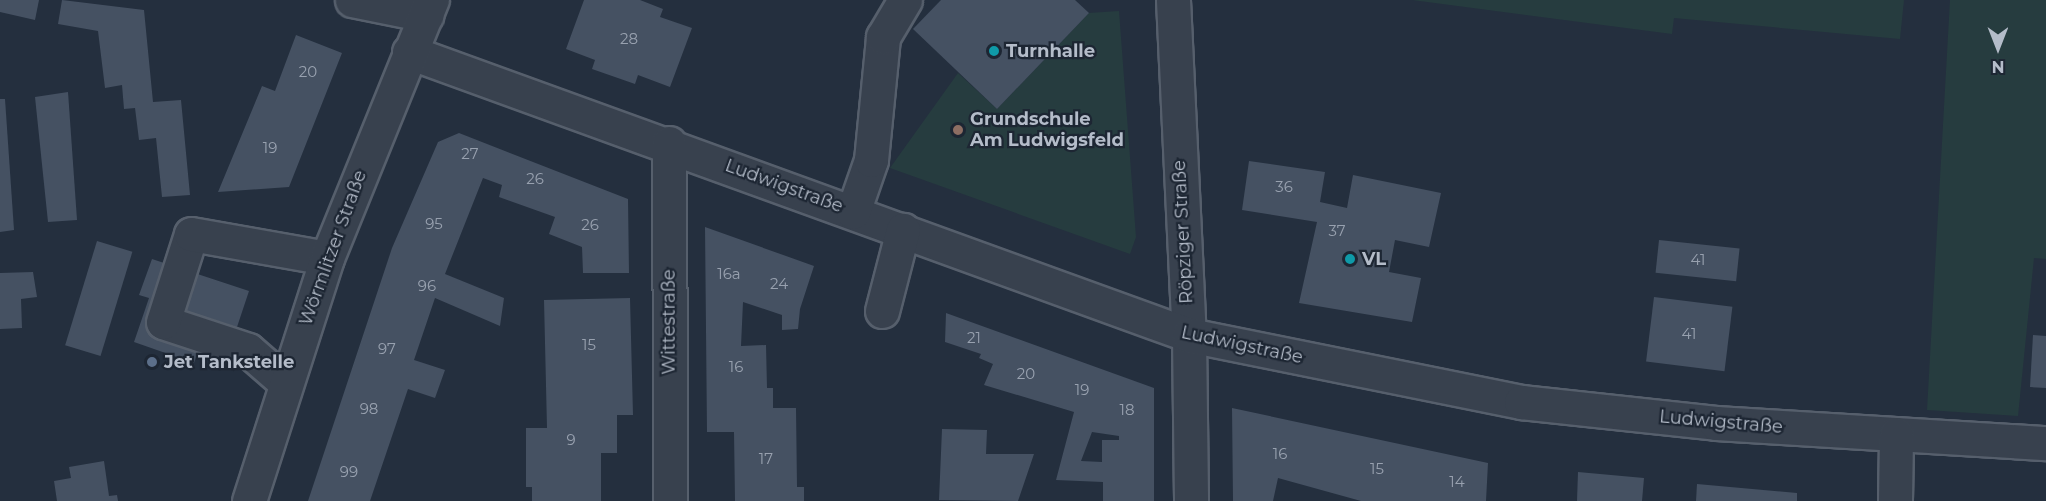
<!DOCTYPE html>
<html>
<head>
<meta charset="utf-8">
<style>
  body { margin:0 }
  #map { position:relative; width:2046px; height:501px; overflow:hidden; background:#242f3e; font-family:Montserrat,sans-serif }
  div>[style] { position:absolute }
  .green>* { inset:0; background:#263c3f }
  .building>* { inset:0; background:#455162; transform-origin:0 0 }
  .roads { filter:drop-shadow(2px 0 #565f6c) drop-shadow(-2px 0 #565f6c) drop-shadow(0 2px #565f6c) drop-shadow(0 -2px #565f6c) }
  .minor>* { height:33px; margin:-16.5px; padding:0 16.5px; transform-origin:16.5px; border-radius:16.5px; background:#38414e }
  .dots>* { width:16px; height:16px; translate:-50% -50%; box-sizing:border-box; border:3px solid #1d2633; border-radius:50% }
  span { translate:-50% -50%; white-space:nowrap; text-align:center; line-height:1.15; -webkit-text-stroke:4.5px #1d2633; paint-order:stroke }
  .number-label { font-size:15px; color:#98a1af }
  .number-label span { -webkit-text-stroke-width:0 }
  .poi-label { font-size:18px; color:#b4bcc9; font-weight:700 }
  .left { translate:0 -50%; text-align:left }
  .street-label { font-size:18px; color:#b4bcc9 }
  .north { position:absolute; left:1968px; top:18px; width:60px; height:60px; -webkit-text-stroke:4px #1d2633; paint-order:stroke; rotate:180deg; font-size:16px; font-weight:700; line-height:24px; text-align:center; color:#b4bcc9 }
  .north::after { content:''; display:block; margin:auto; width:21px; height:27px; background:#b4bcc9; clip-path:polygon(50% 0,100% 100%,50% 72%,0 100%) }
</style>
</head>
<body>
<div id="map">
  <div class="green">
    <div style="clip-path:polygon(1412px 0,1904px 0,1900px 39px,1674px 18px,1672px 34px)"></div>
    <div style="clip-path:polygon(1950px 0,2046px 0,2046px 259px,2034px 258px,2018px 416px,1927px 410px)"></div>
    <div style="clip-path:polygon(1119px 11px,1136px 237px,1130px 254px,890px 168px,958px 73px,997px 109px,1089px 13px)"></div>
  </div>
  <div class="building">
    <div style="clip-path:polygon(0 0,39px 0,35px 20px,0 12px)"></div>
    <div style="clip-path:polygon(62px 0,144px 10px,153px 102px,181px 100px,190px 195px,162px 197px,156px 138px,139px 140px,135px 108px,124px 109px,122px 85px,105px 88px,98px 31px,58px 24px)"></div>
    <div style="clip-path:polygon(584px 0,640px 0,663px 9px,660px 17px,692px 28px,670px 87px,638px 75px,635px 84px,592px 69px,595px 60px,566px 49px)"></div>
    <div style="clip-path:polygon(941px 0,1075px 0,1089px 13px,997px 109px,913px 29px)"></div>
    <div style="clip-path:polygon(296px 35px,342px 53px,289px 187px,218px 192px,262px 86px,275px 91px)"></div>
    <div style="clip-path:polygon(68px 92px,77px 220px,48px 222px,35px 97px)"></div>
    <div style="clip-path:polygon(0 99px,5px 99px,14px 230px,0 232px)"></div>
    <div style="clip-path:polygon(459px 133px,628px 199px,629px 273px,583px 273px,582px 247px,549px 234px,555px 217px,499px 197px,502px 185px,483px 178px,445px 274px,504px 298px,500px 326px,435px 298px,414px 360px,445px 370px,435px 398px,408px 389px,370px 501px,308px 501px,392px 248px,438px 142px)"></div>
    <div style="clip-path:polygon(1249px 161px,1325px 172px,1320px 202px,1347px 208px,1353px 175px,1441px 193px,1429px 247px,1395px 240px,1389px 272px,1421px 278px,1412px 322px,1299px 303px,1317px 222px,1242px 210px)"></div>
    <div style="clip-path:polygon(705px 227px,814px 266px,800px 309px,798px 329px,782px 330px,782px 315px,743px 302px,741px 346px,766px 345px,767px 388px,773px 388px,773px 408px,796px 408px,797px 487px,804px 487px,804px 501px,735px 501px,734px 432px,707px 432px)"></div>
    <div style="left:1659px;top:240px;width:81px;height:33px;rotate:6deg"></div>
    <div style="left:97px;top:241px;width:37px;height:109px;rotate:17deg"></div>
    <div style="clip-path:polygon(152px 259px,249px 291px,237px 327px,209px 318px,194px 363px,134px 342px,149px 298px,139px 295px)"></div>
    <div style="clip-path:polygon(33px 272px,37px 297px,21px 299px,22px 328px,0 329px,0 273px)"></div>
    <div style="left:1654px;top:297px;width:79px;height:65px;rotate:7deg"></div>
    <div style="clip-path:polygon(630px 298px,633px 415px,617px 415px,617px 453px,601px 453px,601px 501px,532px 501px,532px 487px,526px 487px,526px 428px,547px 428px,544px 300px)"></div>
    <div style="clip-path:polygon(evenodd,946px 313px,1154px 388px,1154px 501px,1103px 501px,1103px 482px,1056px 480px,1074px 412px,984px 385px,993px 364px,979px 358px,981px 354px,945px 342px,946px 313px,1092px 432px,1119px 436px,1119px 440px,1102px 440px,1102px 462px,1081px 461px,1092px 432px)"></div>
    <div style="clip-path:polygon(2033px 335px,2046px 336px,2046px 388px,2030px 387px)"></div>
    <div style="clip-path:polygon(1232px 408px,1488px 463px,1486px 501px,1361px 501px,1278px 478px,1273px 501px,1233px 501px)"></div>
    <div style="clip-path:polygon(942px 429px,987px 430px,986px 454px,1034px 454px,1018px 501px,939px 500px)"></div>
    <div style="clip-path:polygon(104px 461px,109px 496px,117px 495px,118px 501px,57px 501px,54px 481px,71px 478px,69px 467px)"></div>
    <div style="clip-path:polygon(1578px 472px,1644px 478px,1642px 501px,1577px 501px)"></div>
    <div style="clip-path:polygon(1697px 484px,1797px 493px,1797px 501px,1696px 501px)"></div>
  </div>
  <div class="roads">
    <div class="minor">
      <div style="left:352px;top:0;width:76px;rotate:11.5deg"></div>
      <div style="left:1173px;top:0;width:335px;rotate:87.3deg"></div>
      <div style="left:1189px;top:335px;width:166px;rotate:89.3deg"></div>
      <div style="left:409px;top:52px;width:830px;rotate:19.94deg"></div>
      <div style="left:1189px;top:335px;width:339px;rotate:11.4deg"></div>
      <div style="left:1521px;top:402px;width:196px;rotate:6.1deg"></div>
      <div style="left:1716px;top:423px;width:331px;rotate:3.5deg"></div>
      <div style="left:669px;top:143px;width:358px;rotate:89.8deg"></div>
      <div style="left:853px;top:212px;width:55px;rotate:-70.9deg"></div>
      <div style="left:871px;top:160px;width:124px;rotate:-84.4deg"></div>
      <div style="left:883px;top:37px;width:43px;rotate:-59.3deg"></div>
      <div style="left:882px;top:311px;width:84px;rotate:-75.5deg"></div>
      <div style="left:286px;top:383px;width:50px;rotate:-139deg"></div>
      <div style="left:248px;top:350px;width:89px;rotate:-161.8deg"></div>
      <div style="left:163px;top:322px;width:92px;rotate:-72.3deg"></div>
      <div style="left:191px;top:234px;width:138px;rotate:10deg"></div>
      <div style="left:249px;top:501px;width:255px;rotate:-72.2deg"></div>
      <div style="left:327px;top:258px;width:279px;rotate:-67.9deg"></div>
      <div style="left:1895px;top:501px;width:67px;rotate:-89.1deg"></div>
    </div>
  </div>
  <div class="dots">
    <div style="left:994px;top:51px;background:#0f9aa8"></div>
    <div style="left:958px;top:130px;background:#8d6e63"></div>
    <div style="left:1350px;top:259px;background:#0f9aa8"></div>
    <div style="left:152px;top:362px;background:#5c6f8a"></div>
  </div>
  <div class="number-label">
    <span style="left:629px;top:39px">28</span>
    <span style="left:308px;top:72px">20</span>
    <span style="left:270px;top:148px">19</span>
    <span style="left:470px;top:154px">27</span>
    <span style="left:535px;top:179px">26</span>
    <span style="left:1284px;top:187px">36</span>
    <span style="left:434px;top:224px">95</span>
    <span style="left:590px;top:225px">26</span>
    <span style="left:1337px;top:231px">37</span>
    <span style="left:1698px;top:260px">41</span>
    <span style="left:729px;top:274px">16a</span>
    <span style="left:779px;top:284px">24</span>
    <span style="left:427px;top:286px">96</span>
    <span style="left:1689px;top:334px">41</span>
    <span style="left:974px;top:338px">21</span>
    <span style="left:589px;top:345px">15</span>
    <span style="left:387px;top:349px">97</span>
    <span style="left:736px;top:367px">16</span>
    <span style="left:1026px;top:374px">20</span>
    <span style="left:1082px;top:390px">19</span>
    <span style="left:369px;top:409px">98</span>
    <span style="left:1127px;top:410px">18</span>
    <span style="left:571px;top:440px">9</span>
    <span style="left:1280px;top:454px">16</span>
    <span style="left:766px;top:459px">17</span>
    <span style="left:1377px;top:469px">15</span>
    <span style="left:349px;top:472px">99</span>
    <span style="left:1457px;top:482px">14</span>
  </div>
  <div class="poi-label">
    <span class="left" style="left:1006px;top:51px">Turnhalle</span>
    <span class="left" style="left:970px;top:130px">Grundschule<br>Am Ludwigsfeld</span>
    <span class="left" style="left:1362px;top:259px">VL</span>
    <span class="left" style="left:164px;top:362px">Jet Tankstelle</span>
  </div>
  <div class="street-label">
    <span style="left:784px;top:186px;rotate:20deg">Ludwigstraße</span>
    <span style="left:1183px;top:232px;rotate:-93deg">Röpziger Straße</span>
    <span style="left:333px;top:248px;rotate:-70deg">Wörmlitzer Straße</span>
    <span style="left:669px;top:322px;rotate:-90deg">Wittestraße</span>
    <span style="left:1242px;top:345px;rotate:12deg">Ludwigstraße</span>
    <span style="left:1721px;top:422px;rotate:5deg">Ludwigstraße</span>
  </div>
  <div class="north">N</div>
</div>
</body>
</html>
